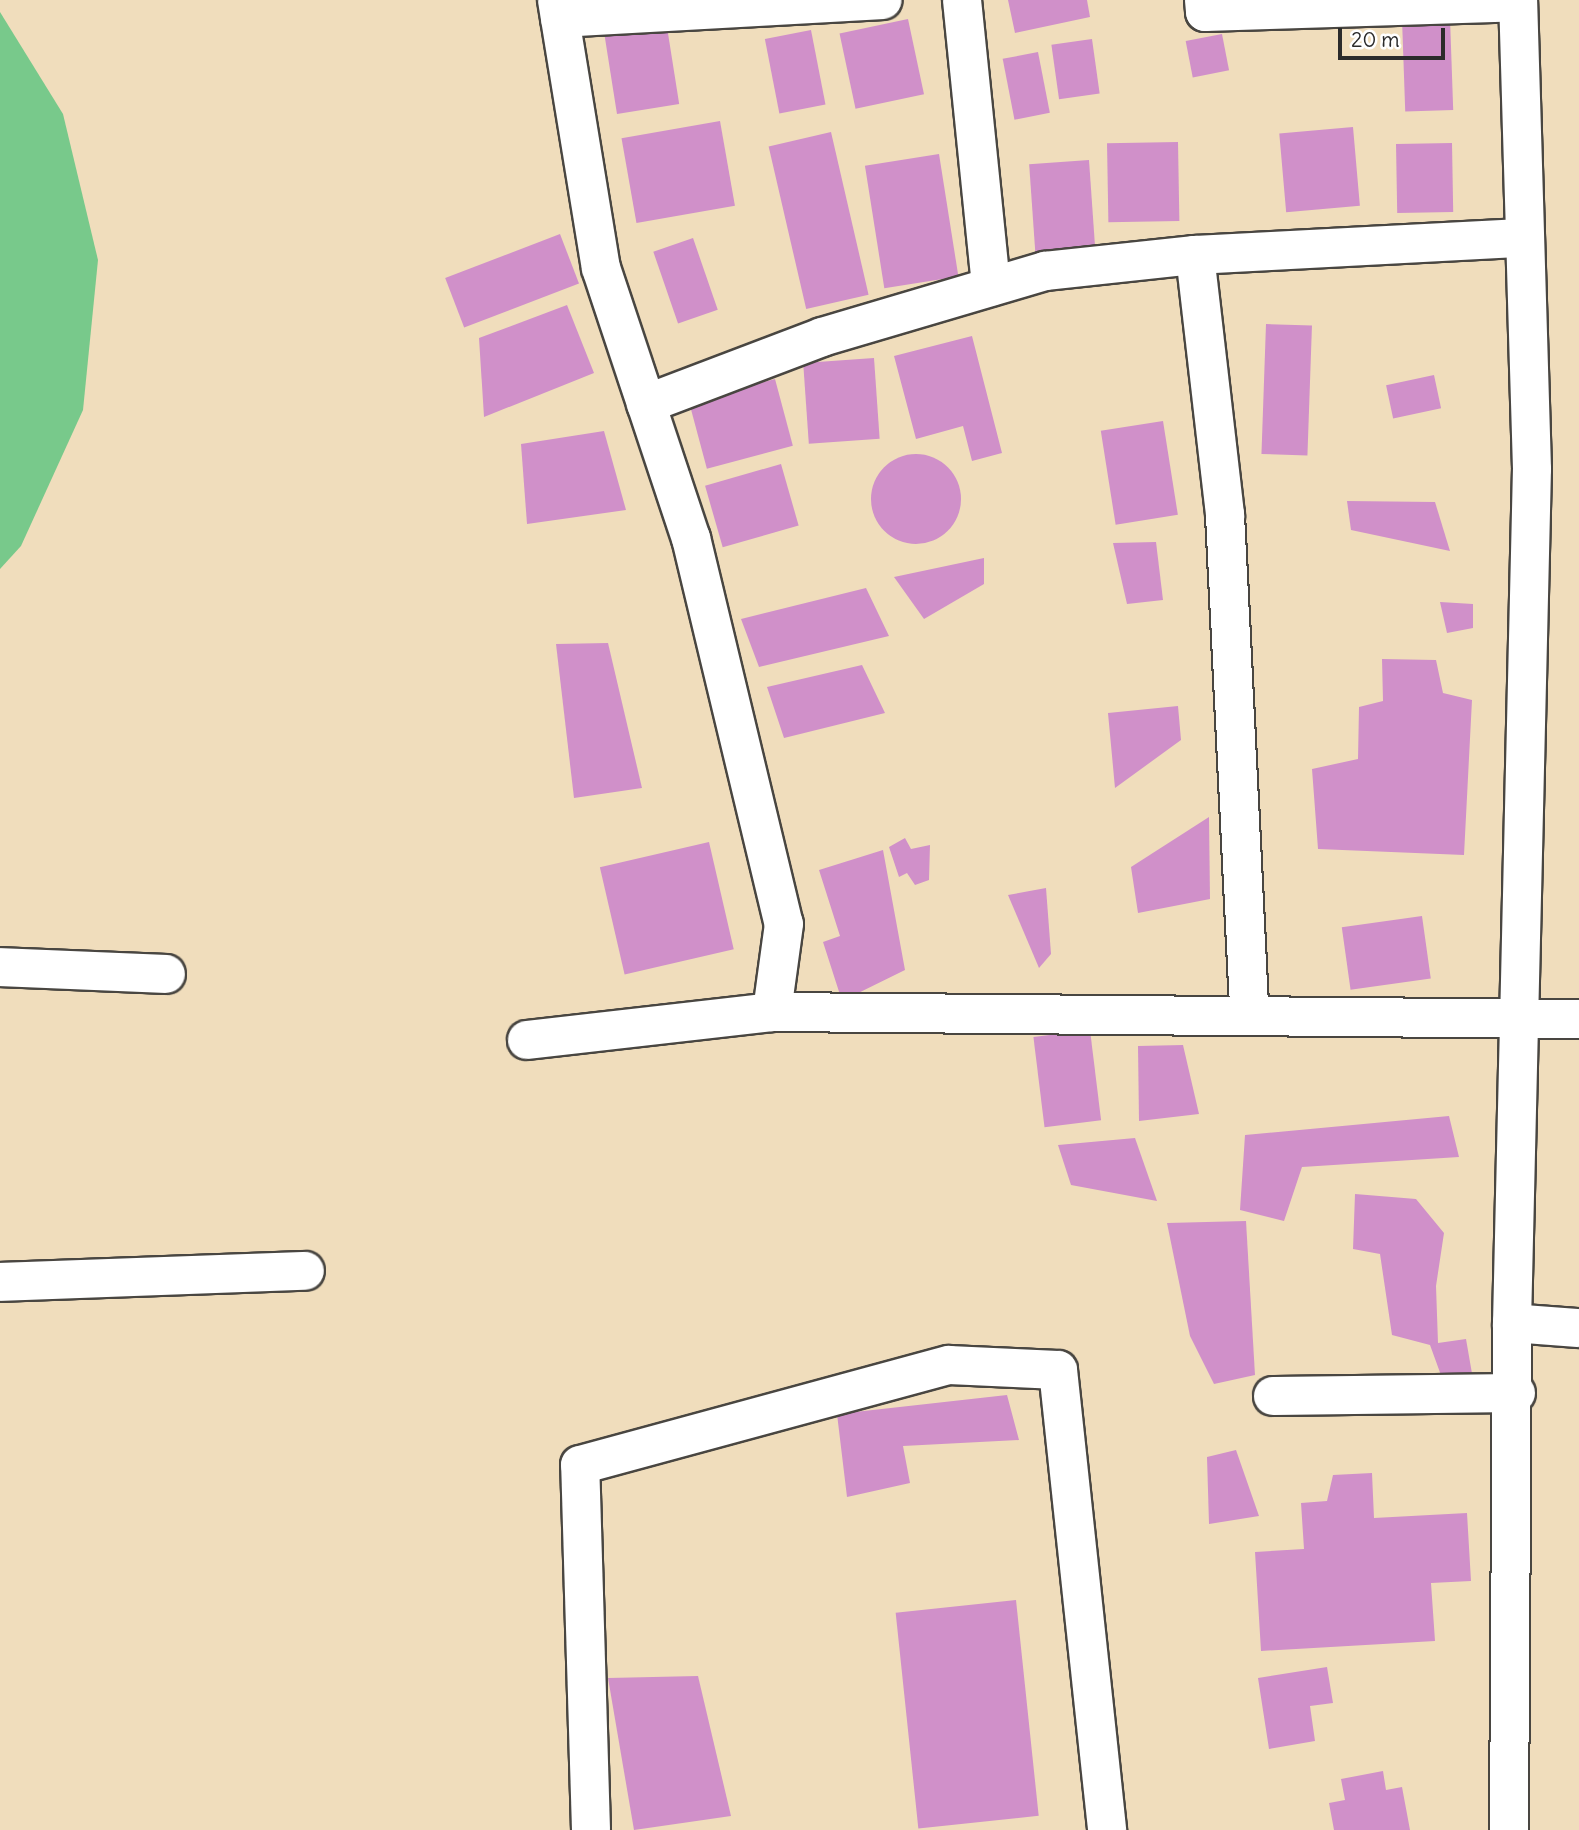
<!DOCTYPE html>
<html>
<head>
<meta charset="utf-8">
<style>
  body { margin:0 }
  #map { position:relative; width:1579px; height:1830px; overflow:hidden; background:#f0ddbc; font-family:Delius,sans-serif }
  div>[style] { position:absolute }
  .green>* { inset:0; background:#78c98b }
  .building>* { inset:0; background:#d090c9; transform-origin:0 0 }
  .round { border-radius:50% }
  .roads { filter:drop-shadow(2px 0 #494641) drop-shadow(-2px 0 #494641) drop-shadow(0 2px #494641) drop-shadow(0 -2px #494641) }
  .minor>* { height:38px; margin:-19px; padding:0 19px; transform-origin:19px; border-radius:19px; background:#fff }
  span { translate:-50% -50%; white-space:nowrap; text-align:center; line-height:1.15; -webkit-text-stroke:5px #fff; paint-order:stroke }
  .scale { position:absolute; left:1338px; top:28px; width:107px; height:32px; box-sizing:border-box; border:4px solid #2b2b2b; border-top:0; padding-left:9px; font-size:21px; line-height:24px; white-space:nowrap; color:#2b2b2b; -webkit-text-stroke:5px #fff; paint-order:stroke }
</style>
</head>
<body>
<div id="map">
  <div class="green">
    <div style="clip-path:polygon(0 12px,63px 114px,98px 260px,83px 410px,21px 546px,0 569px)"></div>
  </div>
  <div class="building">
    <div style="clip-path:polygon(1008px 0,1087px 0,1090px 17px,1015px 33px)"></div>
    <div style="left:1450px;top:18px;width:92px;height:48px;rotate:88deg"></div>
    <div style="left:908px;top:19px;width:77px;height:70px;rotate:78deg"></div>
    <div style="left:667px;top:27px;width:78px;height:63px;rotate:81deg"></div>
    <div style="left:811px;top:30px;width:76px;height:47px;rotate:79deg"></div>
    <div style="left:1222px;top:34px;width:37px;height:37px;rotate:79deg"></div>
    <div style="left:1092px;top:39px;width:55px;height:41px;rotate:82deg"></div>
    <div style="left:1038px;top:52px;width:62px;height:36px;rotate:79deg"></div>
    <div style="left:720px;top:121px;width:86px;height:100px;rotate:80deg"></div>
    <div style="left:1353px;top:127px;width:79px;height:74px;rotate:85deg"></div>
    <div style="left:831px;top:132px;width:167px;height:64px;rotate:77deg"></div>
    <div style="left:1178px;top:142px;width:79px;height:71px;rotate:89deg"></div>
    <div style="left:1452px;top:143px;width:69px;height:56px;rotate:89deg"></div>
    <div style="left:939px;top:154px;width:124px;height:75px;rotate:81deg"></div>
    <div style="left:1089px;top:160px;width:92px;height:60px;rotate:86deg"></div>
    <div style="left:560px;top:234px;width:53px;height:123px;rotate:69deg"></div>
    <div style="left:693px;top:238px;width:76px;height:42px;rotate:71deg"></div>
    <div style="clip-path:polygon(567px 305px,594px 373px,484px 417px,479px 338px)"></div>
    <div style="left:1266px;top:324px;width:46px;height:130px;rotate:2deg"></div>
    <div style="clip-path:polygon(972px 336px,1002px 453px,972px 461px,963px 426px,916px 439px,894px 356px)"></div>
    <div style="left:874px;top:358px;width:81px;height:71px;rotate:86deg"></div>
    <div style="left:1434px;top:375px;width:34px;height:49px;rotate:78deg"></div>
    <div style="left:775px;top:379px;width:69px;height:89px;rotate:75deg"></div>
    <div style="left:1163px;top:421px;width:95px;height:63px;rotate:81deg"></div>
    <div style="clip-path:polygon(604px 431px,626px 510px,527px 524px,521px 444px)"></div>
    <div class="round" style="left:871px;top:454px;width:90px;height:90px"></div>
    <div style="left:781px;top:464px;width:64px;height:79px;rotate:74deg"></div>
    <div style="clip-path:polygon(1347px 501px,1435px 502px,1450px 551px,1351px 530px)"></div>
    <div style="clip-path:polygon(1156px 542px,1163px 600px,1127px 604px,1113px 543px)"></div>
    <div style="clip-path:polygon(984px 558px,984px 584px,924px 619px,894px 577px)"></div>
    <div style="clip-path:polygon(866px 588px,889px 636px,759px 667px,741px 619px)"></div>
    <div style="clip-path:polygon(1440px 602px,1473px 604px,1473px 628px,1447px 633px)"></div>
    <div style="clip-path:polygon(608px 643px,642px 788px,574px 798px,556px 644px)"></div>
    <div style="clip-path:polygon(1382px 659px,1436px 660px,1443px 693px,1472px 700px,1464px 855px,1318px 849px,1312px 769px,1358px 759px,1359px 707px,1383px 701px)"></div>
    <div style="clip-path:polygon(862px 665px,885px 713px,784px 738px,767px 687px)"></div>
    <div style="clip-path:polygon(1178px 706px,1181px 740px,1115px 788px,1108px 713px)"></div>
    <div style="clip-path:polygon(1209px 817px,1210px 899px,1138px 913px,1131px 867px)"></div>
    <div style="clip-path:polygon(905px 838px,911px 849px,930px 845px,929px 880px,915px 885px,907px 873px,899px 877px,889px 847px)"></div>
    <div style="left:709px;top:842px;width:110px;height:112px;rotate:77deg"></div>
    <div style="clip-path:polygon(883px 850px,905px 970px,842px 1001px,823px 942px,840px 936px,819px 870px)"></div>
    <div style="clip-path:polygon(1046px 888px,1051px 954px,1039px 968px,1008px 895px)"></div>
    <div style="left:1422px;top:916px;width:63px;height:81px;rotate:82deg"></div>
    <div style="left:1090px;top:1030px;width:91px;height:57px;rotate:83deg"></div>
    <div style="clip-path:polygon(1183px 1045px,1199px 1114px,1139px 1121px,1138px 1046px)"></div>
    <div style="clip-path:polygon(1449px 1116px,1459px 1157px,1302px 1167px,1284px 1221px,1240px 1210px,1245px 1135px)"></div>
    <div style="clip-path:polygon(1135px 1138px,1157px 1201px,1071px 1185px,1058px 1145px)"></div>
    <div style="clip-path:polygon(1355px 1194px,1416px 1199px,1444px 1233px,1436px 1286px,1438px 1343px,1466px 1339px,1474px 1385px,1442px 1378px,1430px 1345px,1392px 1335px,1380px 1254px,1353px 1249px)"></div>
    <div style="clip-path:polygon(1246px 1221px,1255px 1375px,1214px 1384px,1190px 1336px,1167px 1223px)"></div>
    <div style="clip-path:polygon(1007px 1395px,1019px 1440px,903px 1446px,910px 1483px,847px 1497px,837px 1414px)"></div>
    <div style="clip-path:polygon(1236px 1450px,1259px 1516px,1209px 1524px,1207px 1457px)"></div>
    <div style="clip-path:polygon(1372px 1473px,1374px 1518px,1467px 1513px,1471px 1581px,1431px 1583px,1435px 1641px,1261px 1651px,1255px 1552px,1304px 1549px,1301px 1503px,1327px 1501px,1333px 1475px)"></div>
    <div style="left:1016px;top:1600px;width:217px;height:121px;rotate:84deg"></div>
    <div style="clip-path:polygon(1327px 1667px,1333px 1703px,1310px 1706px,1315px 1741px,1269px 1749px,1258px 1678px)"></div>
    <div style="clip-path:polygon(698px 1676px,731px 1816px,634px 1830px,608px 1678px)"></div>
    <div style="clip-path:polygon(1383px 1771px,1386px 1790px,1402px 1787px,1410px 1830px,1334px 1830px,1329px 1803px,1345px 1800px,1341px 1779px)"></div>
  </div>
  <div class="roads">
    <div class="minor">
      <div style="left:557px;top:0;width:272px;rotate:80.7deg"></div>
      <div style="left:601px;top:268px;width:285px;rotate:71.6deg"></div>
      <div style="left:691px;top:538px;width:397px;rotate:76.5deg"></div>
      <div style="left:784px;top:924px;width:89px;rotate:97.8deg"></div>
      <div style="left:962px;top:0;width:288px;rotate:84.2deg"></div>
      <div style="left:1204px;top:0;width:12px;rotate:85deg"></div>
      <div style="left:1205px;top:12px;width:313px;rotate:-1.8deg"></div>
      <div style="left:560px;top:18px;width:323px;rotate:-3.2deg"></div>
      <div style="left:1195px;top:255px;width:262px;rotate:83.4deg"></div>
      <div style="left:1225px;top:515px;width:498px;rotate:87.2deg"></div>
      <div style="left:646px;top:404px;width:188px;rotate:-20.8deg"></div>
      <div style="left:822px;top:337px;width:233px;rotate:-16.5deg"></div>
      <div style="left:1045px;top:271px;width:151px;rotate:-6.1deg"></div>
      <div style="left:1195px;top:255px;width:327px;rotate:-3deg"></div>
      <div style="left:0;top:967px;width:166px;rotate:2.4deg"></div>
      <div style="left:527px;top:1040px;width:247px;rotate:-6.5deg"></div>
      <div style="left:772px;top:1012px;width:807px;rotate:0.5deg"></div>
      <div style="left:0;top:1282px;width:305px;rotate:-2.1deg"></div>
      <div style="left:1512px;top:1323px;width:67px;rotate:4.3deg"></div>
      <div style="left:1273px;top:1396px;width:243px;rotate:-0.7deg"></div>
      <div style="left:591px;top:1830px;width:365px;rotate:-91.7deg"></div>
      <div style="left:580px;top:1465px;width:382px;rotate:-15.2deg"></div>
      <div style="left:949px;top:1365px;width:109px;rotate:2.6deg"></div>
      <div style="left:1058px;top:1370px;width:463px;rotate:83.9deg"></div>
      <div style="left:1509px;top:1830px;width:507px;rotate:-89.66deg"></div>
      <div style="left:1512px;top:1323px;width:854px;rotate:-88.66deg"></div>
      <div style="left:1532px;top:469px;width:469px;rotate:-91.7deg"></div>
    </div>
  </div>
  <div class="scale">20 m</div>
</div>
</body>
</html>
